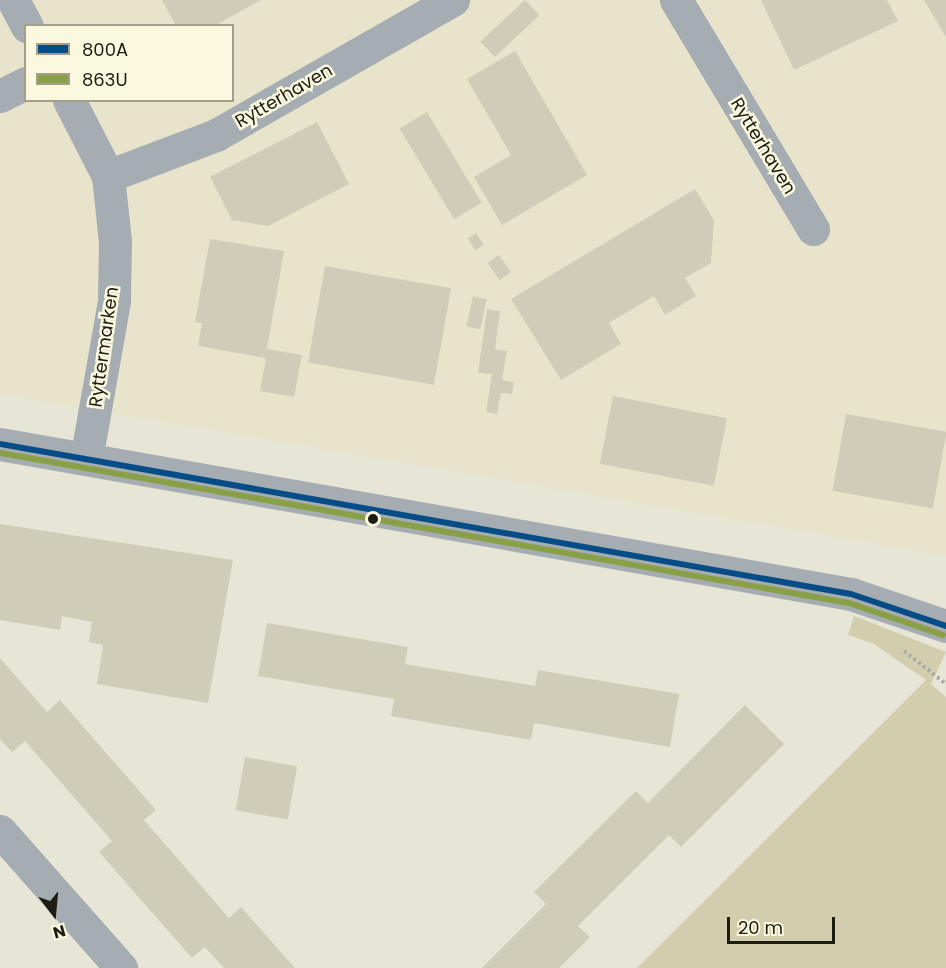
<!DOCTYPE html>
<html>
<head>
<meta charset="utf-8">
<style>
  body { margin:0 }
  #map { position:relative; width:946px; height:968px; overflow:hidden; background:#e7e5d6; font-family:Poppins,sans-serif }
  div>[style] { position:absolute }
  .built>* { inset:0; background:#e7e4cb }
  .green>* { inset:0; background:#d2cead }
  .building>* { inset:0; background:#cfcdb7; transform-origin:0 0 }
  .path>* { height:4px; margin-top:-2px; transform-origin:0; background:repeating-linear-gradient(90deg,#a8aba9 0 3px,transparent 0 6px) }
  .minor>* { height:33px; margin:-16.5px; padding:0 16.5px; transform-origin:16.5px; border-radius:16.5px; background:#a6adb2 }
  .bus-1>* { height:6px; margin:-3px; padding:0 3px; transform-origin:3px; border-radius:3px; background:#064d87 }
  .bus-2>* { height:6px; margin:-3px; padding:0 3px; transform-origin:3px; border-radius:3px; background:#89a046 }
  .dots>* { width:16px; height:16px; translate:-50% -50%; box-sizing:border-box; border:3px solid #faf8de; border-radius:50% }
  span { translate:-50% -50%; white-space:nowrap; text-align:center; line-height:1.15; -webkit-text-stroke:5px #faf8de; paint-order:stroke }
  .street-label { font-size:18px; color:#1e1d14 }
  .legend { position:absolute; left:24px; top:24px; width:210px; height:78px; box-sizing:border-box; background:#faf8de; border:2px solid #a2a08d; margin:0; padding:8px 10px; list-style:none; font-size:18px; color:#1e1d14 }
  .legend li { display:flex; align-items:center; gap:12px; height:30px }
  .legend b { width:30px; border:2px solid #a2a08d }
  .north { position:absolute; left:24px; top:884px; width:60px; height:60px; -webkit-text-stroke:4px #faf8de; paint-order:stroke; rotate:164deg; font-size:16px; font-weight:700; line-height:24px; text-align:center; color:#1e1d14 }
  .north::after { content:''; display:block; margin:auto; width:21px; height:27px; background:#1e1d14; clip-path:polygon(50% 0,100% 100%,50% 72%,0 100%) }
  .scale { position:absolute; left:727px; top:917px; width:108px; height:27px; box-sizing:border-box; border:3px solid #1e1d14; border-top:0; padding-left:8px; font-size:18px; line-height:21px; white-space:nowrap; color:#1e1d14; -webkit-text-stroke:4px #faf8de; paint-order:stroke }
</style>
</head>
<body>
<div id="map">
  <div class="built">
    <div style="clip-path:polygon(evenodd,0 0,946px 0,946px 556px,0 394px,0 0,26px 26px,232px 26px,232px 100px,26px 100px,26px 26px)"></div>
  </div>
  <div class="green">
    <div style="clip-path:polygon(854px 616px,946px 652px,931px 684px,946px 697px,946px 968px,637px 968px,926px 680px,874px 644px,848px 635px)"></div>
  </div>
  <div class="building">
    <div style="clip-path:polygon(162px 0,261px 0,214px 26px,176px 26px)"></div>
    <div style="left:525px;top:0;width:21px;height:61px;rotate:47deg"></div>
    <div style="clip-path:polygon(761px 0,887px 0,898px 21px,794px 70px)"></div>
    <div style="clip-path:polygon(924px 0,946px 0,946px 37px)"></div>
    <div style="clip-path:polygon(515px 51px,587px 175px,502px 225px,474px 177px,511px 155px,467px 79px)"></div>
    <div style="left:427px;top:112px;width:106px;height:32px;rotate:59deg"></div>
    <div style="clip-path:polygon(317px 122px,349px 184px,268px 226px,232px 220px,210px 177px)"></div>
    <div style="clip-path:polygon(695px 189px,714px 220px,711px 263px,685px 278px,696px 296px,665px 315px,654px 296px,609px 323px,621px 344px,561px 380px,511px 299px)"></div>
    <div style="left:476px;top:233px;width:14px;height:10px;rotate:56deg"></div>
    <div style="clip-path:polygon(210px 239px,284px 251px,267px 349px,302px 355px,294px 397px,260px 391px,266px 358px,198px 346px,202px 323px,195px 322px)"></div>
    <div style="left:499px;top:255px;width:21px;height:14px;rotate:55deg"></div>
    <div style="left:325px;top:266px;width:128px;height:98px;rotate:10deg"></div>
    <div style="left:473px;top:296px;width:14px;height:31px;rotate:12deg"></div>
    <div style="clip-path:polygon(487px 309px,500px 311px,495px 349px,507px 351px,502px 380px,514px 382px,512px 394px,501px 393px,497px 414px,486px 412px,492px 374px,478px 373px)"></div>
    <div style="left:613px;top:396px;width:116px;height:69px;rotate:11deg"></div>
    <div style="left:846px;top:414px;width:102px;height:78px;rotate:10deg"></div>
    <div style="clip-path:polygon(0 524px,233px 560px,208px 703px,97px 684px,103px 645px,89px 642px,92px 622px,62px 616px,60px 630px,0 620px)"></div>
    <div style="clip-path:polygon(267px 623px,408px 647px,405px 664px,535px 686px,538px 670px,679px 694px,670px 747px,534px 723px,531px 740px,391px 716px,394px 699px,258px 676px)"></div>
    <div style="clip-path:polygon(0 658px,47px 712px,60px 700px,156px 810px,144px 820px,229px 918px,241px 907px,295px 968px,224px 968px,205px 947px,192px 958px,99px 852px,112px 841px,25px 741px,12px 752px,0 739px)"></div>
    <div style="clip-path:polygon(745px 705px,784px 744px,681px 847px,669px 835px,578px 926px,590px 937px,559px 968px,482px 968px,546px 904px,534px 892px,636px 791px,648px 803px)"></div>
    <div style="left:245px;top:757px;width:53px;height:54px;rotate:10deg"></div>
  </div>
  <div class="path">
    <div style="left:904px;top:651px;width:53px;rotate:38.2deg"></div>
  </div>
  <div class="minor">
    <div style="left:13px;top:0;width:30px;rotate:62deg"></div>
    <div style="left:676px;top:0;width:267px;rotate:59.1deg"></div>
    <div style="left:0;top:96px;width:29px;rotate:-27deg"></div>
    <div style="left:69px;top:100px;width:85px;rotate:62.8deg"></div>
    <div style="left:108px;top:176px;width:65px;rotate:83.9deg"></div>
    <div style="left:115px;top:241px;width:60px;rotate:91deg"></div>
    <div style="left:114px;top:301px;width:160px;rotate:100deg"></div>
    <div style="left:108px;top:176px;width:116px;rotate:-20.8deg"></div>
    <div style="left:216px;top:135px;width:273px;rotate:-29.7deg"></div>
    <div style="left:0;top:444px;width:864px;rotate:10deg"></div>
    <div style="left:851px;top:594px;width:100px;rotate:18.6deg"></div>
    <div style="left:0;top:831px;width:183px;rotate:48.5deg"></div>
  </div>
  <div class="bus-1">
    <div style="left:0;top:444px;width:864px;rotate:10deg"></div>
    <div style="left:851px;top:594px;width:100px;rotate:18.6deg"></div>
  </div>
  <div class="bus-2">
    <div style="left:0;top:453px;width:862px;rotate:10.02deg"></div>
    <div style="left:849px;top:603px;width:99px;rotate:18.8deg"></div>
  </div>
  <div class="dots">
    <div style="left:373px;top:519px;background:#1e1d14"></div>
  </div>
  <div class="street-label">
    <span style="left:284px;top:96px;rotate:-30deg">Rytterhaven</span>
    <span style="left:763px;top:146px;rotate:59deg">Rytterhaven</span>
    <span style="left:104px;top:347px;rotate:-82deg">Ryttermarken</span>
  </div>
  <ul class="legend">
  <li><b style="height:8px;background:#064d87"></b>800A</li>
  <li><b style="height:8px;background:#89a046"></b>863U</li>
  </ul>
  <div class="north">N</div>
  <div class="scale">20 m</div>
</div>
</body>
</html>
